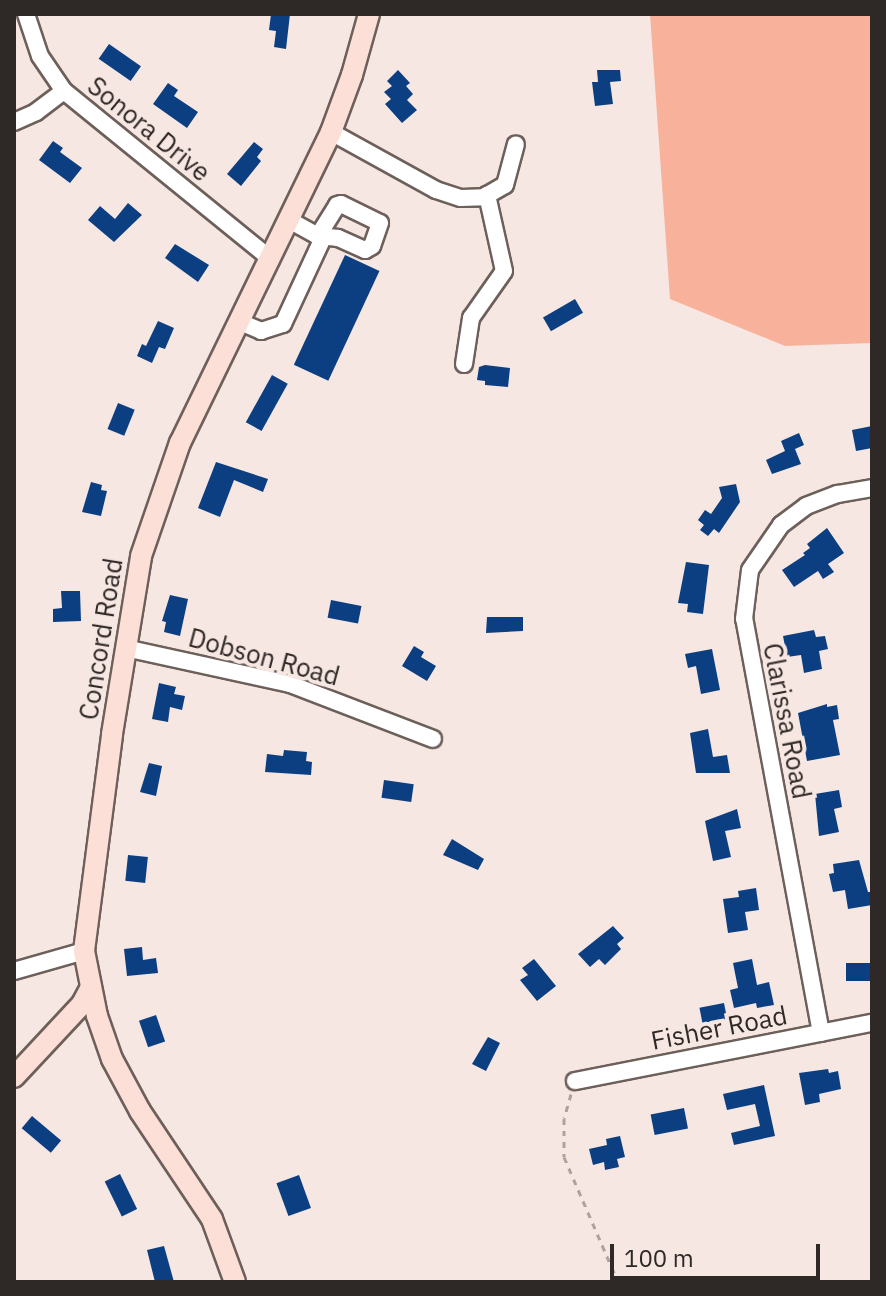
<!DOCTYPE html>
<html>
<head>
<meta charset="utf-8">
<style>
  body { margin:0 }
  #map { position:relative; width:886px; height:1296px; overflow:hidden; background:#f7e7e2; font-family:"IBM Plex Sans",sans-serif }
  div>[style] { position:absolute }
  .green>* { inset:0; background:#f8b29c }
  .building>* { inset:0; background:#0b3f81; transform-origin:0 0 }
  .path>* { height:3px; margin-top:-1.5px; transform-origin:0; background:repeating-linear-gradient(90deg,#aea29e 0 6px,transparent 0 12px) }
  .roads { filter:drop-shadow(2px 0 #6d605b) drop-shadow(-2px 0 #6d605b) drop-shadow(0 2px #6d605b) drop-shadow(0 -2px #6d605b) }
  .minor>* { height:16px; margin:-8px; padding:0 8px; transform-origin:8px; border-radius:8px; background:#fff }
  .major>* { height:20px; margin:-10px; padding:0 10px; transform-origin:10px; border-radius:10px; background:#fcdfd6 }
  span { translate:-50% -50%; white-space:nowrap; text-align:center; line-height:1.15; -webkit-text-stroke:8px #f7e7e2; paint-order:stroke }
  .street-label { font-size:26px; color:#2e2826 }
  .frame { position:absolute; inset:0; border:16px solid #2e2826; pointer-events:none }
  .scale { position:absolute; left:610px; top:1244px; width:210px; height:36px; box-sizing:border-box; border:4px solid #2e2826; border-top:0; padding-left:10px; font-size:24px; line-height:28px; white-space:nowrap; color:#2e2826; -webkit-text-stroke:6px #f7e7e2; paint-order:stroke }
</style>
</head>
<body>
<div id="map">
  <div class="green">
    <div style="clip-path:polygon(650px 14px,872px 14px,872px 343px,785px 346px,670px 299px)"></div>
  </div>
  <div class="building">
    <div style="clip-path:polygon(271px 14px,290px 14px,286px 49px,274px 47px,276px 31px,269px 30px)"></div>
    <div style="left:109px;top:44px;width:39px;height:18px;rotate:35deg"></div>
    <div style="clip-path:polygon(398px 70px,410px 83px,406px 86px,413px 94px,407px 100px,417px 110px,402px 123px,385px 104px,391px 99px,384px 92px,392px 86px,387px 81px)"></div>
    <div style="clip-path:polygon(597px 70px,620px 70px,621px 81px,610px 82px,613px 104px,595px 106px,592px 82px,598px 82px)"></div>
    <div style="clip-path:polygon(168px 83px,178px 90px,174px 96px,198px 112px,187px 128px,153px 104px)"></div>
    <div style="clip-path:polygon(53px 141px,63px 148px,60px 152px,82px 168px,70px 183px,39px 160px)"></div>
    <div style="clip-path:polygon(254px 142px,263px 149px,257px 157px,261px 161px,241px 186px,227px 174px)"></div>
    <div style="clip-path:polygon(128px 203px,142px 215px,114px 242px,88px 220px,100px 206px,115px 219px)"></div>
    <div style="clip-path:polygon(175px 244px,209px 265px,198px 282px,165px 258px)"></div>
    <div style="left:345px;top:255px;width:38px;height:121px;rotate:25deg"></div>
    <div style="left:575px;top:299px;width:16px;height:37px;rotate:60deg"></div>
    <div style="clip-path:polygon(158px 321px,174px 328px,165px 349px,159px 347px,152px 363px,137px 356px,142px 344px,146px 346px)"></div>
    <div style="clip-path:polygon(485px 365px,510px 368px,508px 387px,485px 385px,485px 381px,477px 380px,479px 367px)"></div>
    <div style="left:272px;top:375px;width:18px;height:54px;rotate:29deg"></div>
    <div style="left:118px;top:403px;width:18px;height:28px;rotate:22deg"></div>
    <div style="clip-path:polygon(872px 426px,872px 448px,856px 451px,852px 430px)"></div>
    <div style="clip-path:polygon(799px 433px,804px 445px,795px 449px,801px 464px,772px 474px,766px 460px,785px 451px,781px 441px)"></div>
    <div style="clip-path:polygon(216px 462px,268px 479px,263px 492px,234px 480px,220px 517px,198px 508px)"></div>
    <div style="clip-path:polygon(91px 482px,102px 485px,101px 490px,107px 491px,101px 516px,82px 512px)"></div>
    <div style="clip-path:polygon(736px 484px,740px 502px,719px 533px,714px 529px,708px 536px,700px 530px,704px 525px,698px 520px,705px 510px,711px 514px,722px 498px,719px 487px)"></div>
    <div style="clip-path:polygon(827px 528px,844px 553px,828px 564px,834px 572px,823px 579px,818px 571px,794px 587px,782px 570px,805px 555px,803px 553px,810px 548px,807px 544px)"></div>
    <div style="clip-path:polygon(686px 562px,709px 565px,703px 614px,687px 612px,688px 604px,678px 603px)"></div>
    <div style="clip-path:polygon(61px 591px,80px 591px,81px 621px,53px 622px,53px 609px,62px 608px)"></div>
    <div style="clip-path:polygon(170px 595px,188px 599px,180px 636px,164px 632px,166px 622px,162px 621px)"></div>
    <div style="left:331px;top:600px;width:31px;height:18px;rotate:11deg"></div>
    <div style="clip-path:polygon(487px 617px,523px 617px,523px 631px,486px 633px)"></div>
    <div style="clip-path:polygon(814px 630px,816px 637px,825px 636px,828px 649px,819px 651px,822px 669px,804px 673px,801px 655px,787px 657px,783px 636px)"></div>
    <div style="clip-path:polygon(414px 646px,424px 652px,421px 657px,436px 666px,427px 681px,402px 666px)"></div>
    <div style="clip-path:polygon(712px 649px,720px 690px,701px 694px,696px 666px,688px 668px,685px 654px)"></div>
    <div style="clip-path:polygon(159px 683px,176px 687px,174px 694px,185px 696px,182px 710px,170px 707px,168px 722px,152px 719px)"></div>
    <div style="clip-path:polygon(827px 704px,827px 707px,837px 705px,839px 719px,833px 720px,840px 755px,807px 761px,798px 713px)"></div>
    <div style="clip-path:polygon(708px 729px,713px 757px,727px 755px,730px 773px,696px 773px,690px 733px)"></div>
    <div style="clip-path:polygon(284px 750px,307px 752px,306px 761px,312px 762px,311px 775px,265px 772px,267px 754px,283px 756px)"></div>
    <div style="clip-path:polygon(149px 763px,162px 766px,156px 796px,140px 792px)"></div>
    <div style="left:384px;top:780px;width:30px;height:18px;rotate:8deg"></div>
    <div style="clip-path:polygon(839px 790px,842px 807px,834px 809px,839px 832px,819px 836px,815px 794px)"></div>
    <div style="clip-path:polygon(737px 809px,741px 828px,725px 831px,731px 857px,713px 861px,705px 821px)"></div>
    <div style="clip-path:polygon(452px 839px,484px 859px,478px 870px,443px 855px)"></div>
    <div style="left:128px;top:855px;width:20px;height:26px;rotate:6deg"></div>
    <div style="clip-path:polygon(859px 860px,868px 892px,872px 892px,872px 905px,848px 909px,845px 890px,833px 892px,829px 874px,834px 873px,833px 864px)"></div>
    <div style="clip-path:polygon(756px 888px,759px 910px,745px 912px,748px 930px,728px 933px,723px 899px,739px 897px,738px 891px)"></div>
    <div style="clip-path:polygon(613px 926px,624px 938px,617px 944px,621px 949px,605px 965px,599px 959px,590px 967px,578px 954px)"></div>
    <div style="clip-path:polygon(142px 947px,143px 960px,156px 958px,158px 973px,127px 976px,124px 949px)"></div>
    <div style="clip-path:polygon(534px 959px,556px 986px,537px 1001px,520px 980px,528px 975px,522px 968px)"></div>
    <div style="clip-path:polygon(752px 959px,757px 985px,769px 982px,774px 1005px,757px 1008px,756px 1003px,734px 1008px,730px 990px,738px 988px,733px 963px)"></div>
    <div style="left:872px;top:963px;width:18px;height:26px;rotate:90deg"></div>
    <div style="left:724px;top:1003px;width:16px;height:25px;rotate:79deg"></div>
    <div style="left:156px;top:1015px;width:28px;height:18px;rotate:71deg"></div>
    <div style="clip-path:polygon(488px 1037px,500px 1043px,486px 1071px,472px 1064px)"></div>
    <div style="clip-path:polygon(828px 1069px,829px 1073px,838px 1071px,841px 1089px,819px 1094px,820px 1102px,805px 1105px,799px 1073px)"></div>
    <div style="clip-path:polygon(764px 1085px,775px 1136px,734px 1145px,731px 1133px,760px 1126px,755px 1104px,727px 1110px,723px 1094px)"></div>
    <div style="left:684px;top:1108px;width:21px;height:34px;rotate:79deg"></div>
    <div style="left:32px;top:1116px;width:38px;height:16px;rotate:40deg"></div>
    <div style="clip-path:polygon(620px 1136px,625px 1157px,617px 1159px,619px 1167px,605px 1170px,604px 1162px,593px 1165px,589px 1149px,607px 1145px,606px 1139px)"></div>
    <div style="left:120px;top:1174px;width:39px;height:17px;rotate:64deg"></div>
    <div style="left:299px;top:1175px;width:35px;height:24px;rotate:70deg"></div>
    <div style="clip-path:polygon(164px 1246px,174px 1282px,155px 1282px,147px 1250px)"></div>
  </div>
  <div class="path">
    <div style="left:571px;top:1094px;width:25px;rotate:106deg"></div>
    <div style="left:564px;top:1118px;width:39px;rotate:90deg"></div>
    <div style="left:564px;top:1157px;width:136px;rotate:66.6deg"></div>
  </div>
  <div class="roads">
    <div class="minor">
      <div style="left:26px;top:14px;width:44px;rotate:71.6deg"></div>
      <div style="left:40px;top:56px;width:42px;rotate:55.6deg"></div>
      <div style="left:64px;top:91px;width:267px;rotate:39.1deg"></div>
      <div style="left:14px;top:122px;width:24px;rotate:-24deg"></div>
      <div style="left:36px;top:112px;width:35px;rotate:-37deg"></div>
      <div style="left:331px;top:132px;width:120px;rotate:28.9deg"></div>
      <div style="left:436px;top:190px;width:26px;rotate:18deg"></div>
      <div style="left:461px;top:198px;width:23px;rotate:-2deg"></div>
      <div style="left:484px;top:197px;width:24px;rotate:-30deg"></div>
      <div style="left:505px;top:185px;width:42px;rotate:-75deg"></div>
      <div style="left:341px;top:204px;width:43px;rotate:26deg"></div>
      <div style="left:380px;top:223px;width:24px;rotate:109deg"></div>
      <div style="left:372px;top:246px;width:8px;rotate:150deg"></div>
      <div style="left:365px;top:250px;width:30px;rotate:-156deg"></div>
      <div style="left:338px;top:238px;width:20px;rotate:-174deg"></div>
      <div style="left:318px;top:236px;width:36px;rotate:-58deg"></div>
      <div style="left:337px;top:205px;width:4px;rotate:-14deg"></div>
      <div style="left:240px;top:322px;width:23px;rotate:23deg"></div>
      <div style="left:261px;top:331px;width:23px;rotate:-18deg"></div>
      <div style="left:283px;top:324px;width:90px;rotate:-65.1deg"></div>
      <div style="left:321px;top:242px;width:7px;rotate:-117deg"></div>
      <div style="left:318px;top:236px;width:31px;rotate:-151deg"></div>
      <div style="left:464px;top:364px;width:47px;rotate:-81.3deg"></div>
      <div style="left:471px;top:318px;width:57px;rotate:-54.9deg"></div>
      <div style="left:504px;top:271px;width:78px;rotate:-102.6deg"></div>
      <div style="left:125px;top:648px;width:169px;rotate:12.3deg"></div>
      <div style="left:290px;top:684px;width:153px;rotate:21deg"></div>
      <div style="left:14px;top:971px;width:73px;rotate:-15.9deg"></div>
      <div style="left:821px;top:1033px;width:421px;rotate:-100.5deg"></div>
      <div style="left:744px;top:619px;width:49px;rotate:-83deg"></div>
      <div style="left:750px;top:570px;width:55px;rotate:-55.4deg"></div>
      <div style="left:781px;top:525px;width:31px;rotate:-37deg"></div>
      <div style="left:806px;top:506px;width:34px;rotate:-21deg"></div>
      <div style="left:838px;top:494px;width:35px;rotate:-10deg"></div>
      <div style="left:575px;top:1081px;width:303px;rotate:-11.1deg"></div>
    </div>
    <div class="major">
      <div style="left:14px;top:1077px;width:100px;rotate:-47deg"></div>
      <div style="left:82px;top:1004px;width:19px;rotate:-62deg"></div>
      <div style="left:235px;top:1282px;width:67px;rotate:-110.1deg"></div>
      <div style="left:212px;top:1219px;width:130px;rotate:-123.7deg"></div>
      <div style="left:140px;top:1111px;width:59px;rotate:-118.3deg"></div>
      <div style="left:112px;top:1059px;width:46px;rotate:-109.2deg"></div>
      <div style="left:97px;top:1016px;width:66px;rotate:-101.3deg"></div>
      <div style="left:84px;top:951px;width:219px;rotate:-82.6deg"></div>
      <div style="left:112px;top:734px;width:180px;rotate:-80.7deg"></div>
      <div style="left:141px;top:556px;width:120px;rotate:-71deg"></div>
      <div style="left:180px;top:443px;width:346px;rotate:-64.1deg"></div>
      <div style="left:331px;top:132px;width:61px;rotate:-69.8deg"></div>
      <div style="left:352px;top:75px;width:63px;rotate:-74.4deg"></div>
    </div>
  </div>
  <div class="street-label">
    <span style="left:149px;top:129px;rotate:39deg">Sonora Drive</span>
    <span style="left:101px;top:639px;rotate:-81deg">Concord Road</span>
    <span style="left:264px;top:657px;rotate:15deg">Dobson Road</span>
    <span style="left:787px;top:721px;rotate:79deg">Clarissa Road</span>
    <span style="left:719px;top:1028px;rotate:-11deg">Fisher Road</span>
  </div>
  <div class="frame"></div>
  <div class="scale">100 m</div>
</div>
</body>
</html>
